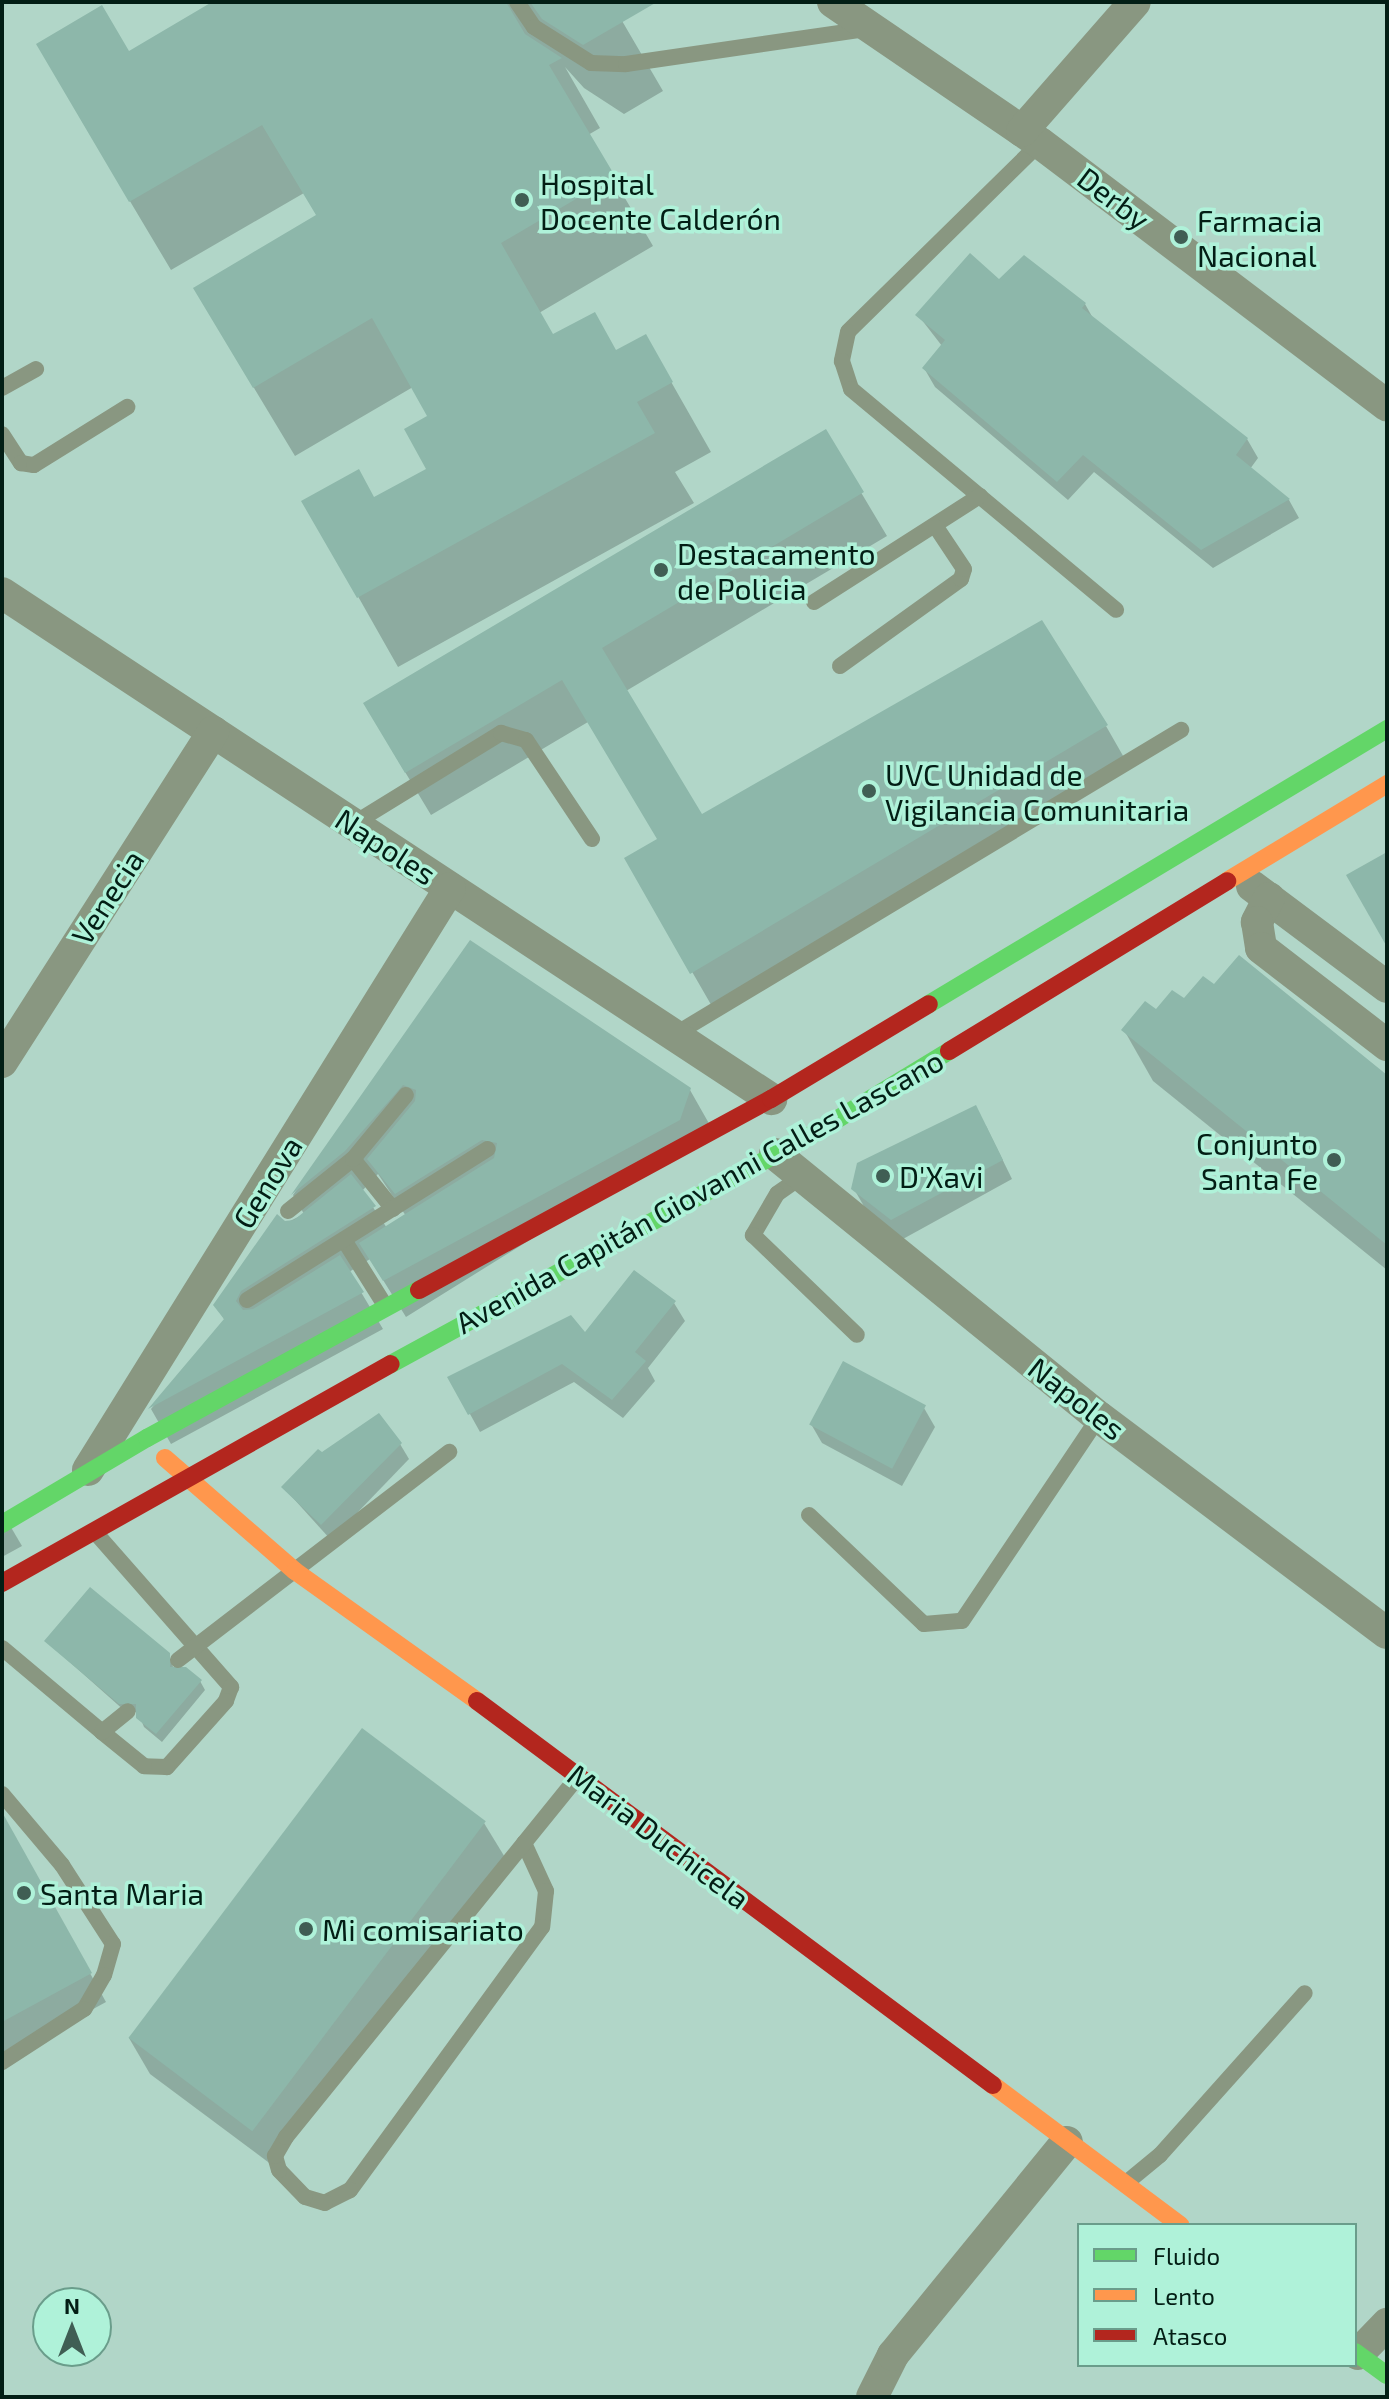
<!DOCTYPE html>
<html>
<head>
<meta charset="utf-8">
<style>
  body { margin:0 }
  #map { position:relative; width:1389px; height:2399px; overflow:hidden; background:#b1d6c8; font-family:"Exo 2",sans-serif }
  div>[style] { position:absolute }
  .shadow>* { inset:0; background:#0003 }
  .building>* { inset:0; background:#8db7aa; transform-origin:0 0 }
  .lane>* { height:16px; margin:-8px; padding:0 8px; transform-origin:8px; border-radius:8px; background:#899781 }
  .street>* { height:32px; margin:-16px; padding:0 16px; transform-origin:16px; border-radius:16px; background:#899781 }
  .fast>* { height:18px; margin:-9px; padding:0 9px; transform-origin:9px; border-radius:9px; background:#63d668 }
  .slow>* { height:18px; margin:-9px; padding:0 9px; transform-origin:9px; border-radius:9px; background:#ff974d }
  .jam>* { height:18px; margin:-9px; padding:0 9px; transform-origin:9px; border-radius:9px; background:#b3261e }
  .dots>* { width:22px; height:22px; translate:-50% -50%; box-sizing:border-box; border:4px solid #aff2d9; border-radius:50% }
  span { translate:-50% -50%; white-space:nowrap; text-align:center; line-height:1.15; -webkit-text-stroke:7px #aff2d9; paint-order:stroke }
  .poi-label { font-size:30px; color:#031e15 }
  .left { translate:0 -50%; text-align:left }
  .right { translate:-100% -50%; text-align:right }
  .street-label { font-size:30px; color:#031e15 }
  .frame { position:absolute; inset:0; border:4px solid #031e15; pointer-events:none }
  .legend { position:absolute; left:1077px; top:2223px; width:280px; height:144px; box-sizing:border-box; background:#aff2d9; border:2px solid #6a9d8b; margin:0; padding:10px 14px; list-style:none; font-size:24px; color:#031e15 }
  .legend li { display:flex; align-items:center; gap:16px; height:40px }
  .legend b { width:40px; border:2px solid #6a9d8b }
  .north { position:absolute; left:32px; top:2287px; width:80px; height:80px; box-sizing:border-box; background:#aff2d9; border:2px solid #6a9d8b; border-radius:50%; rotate:0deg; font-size:22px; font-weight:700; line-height:32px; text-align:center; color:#031e15 }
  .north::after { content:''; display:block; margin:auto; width:28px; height:36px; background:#405e54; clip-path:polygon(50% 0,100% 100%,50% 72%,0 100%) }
</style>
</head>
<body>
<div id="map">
  <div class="shadow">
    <div style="clip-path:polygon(216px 2px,611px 2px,663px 91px,624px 114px,584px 88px,565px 67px,600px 128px,588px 135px,653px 246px,539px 313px,553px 337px,616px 352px,645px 336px,711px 452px,675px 472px,694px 503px,398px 667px,304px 501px,374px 499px,429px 470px,430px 417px,413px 387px,295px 456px,236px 358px,318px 217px,304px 193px,171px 270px,78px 114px,128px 53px)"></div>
    <div style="clip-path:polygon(999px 282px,1085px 304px,1094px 320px,1247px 439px,1258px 458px,1250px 469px,1289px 500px,1299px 518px,1213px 568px,1094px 472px,1068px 500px,935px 387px,924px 368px,942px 346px,918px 315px)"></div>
    <div style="clip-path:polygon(825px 432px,887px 536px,626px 691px,702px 816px,1106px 726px,1130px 768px,717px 1015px,627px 859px,659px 840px,588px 722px,431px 815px,390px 747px)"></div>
    <div style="clip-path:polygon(evenodd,471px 942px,690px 1090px,711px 1127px,406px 1317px,370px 1259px,349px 1272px,383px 1329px,171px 1444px,151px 1409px,225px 1321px,216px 1305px,284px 1224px,304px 1214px,293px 1195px,471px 942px,378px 1174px,406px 1216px,387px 1228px,362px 1191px,378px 1174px)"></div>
    <div style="clip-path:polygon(1185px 1001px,1387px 1077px,1387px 1270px,1153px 1081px,1124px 1030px)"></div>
    <div style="clip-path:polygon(986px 1126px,1012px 1179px,903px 1239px,865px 1208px,854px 1189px)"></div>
    <div style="clip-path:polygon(674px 1303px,685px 1321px,648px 1368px,655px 1381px,623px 1418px,574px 1382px,480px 1432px,450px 1378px)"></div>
    <div style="clip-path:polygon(924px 1408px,935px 1427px,902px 1486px,822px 1443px,811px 1424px)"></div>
    <div style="clip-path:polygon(400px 1444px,409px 1459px,331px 1540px,284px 1488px,321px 1455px)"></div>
    <div style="clip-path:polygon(2px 1512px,22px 1546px,2px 1557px)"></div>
    <div style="clip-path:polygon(46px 1641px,168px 1655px,174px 1669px,200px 1681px,205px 1690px,162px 1742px,144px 1727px,138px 1712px,126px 1712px)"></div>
    <div style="clip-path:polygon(2px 1815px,106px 2002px,2px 2059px)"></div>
    <div style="clip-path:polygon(484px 1823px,506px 1859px,272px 2165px,150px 2074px,129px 2038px)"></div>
  </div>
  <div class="building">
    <div style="clip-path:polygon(212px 2px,506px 2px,525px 34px,562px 58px,549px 65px,615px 176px,501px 243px,553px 334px,595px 312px,616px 350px,646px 334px,673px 382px,637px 402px,655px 433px,357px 598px,301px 501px,359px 469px,374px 497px,426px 469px,404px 429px,427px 416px,372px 318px,253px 388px,193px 288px,316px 215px,262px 125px,129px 202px,36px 44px,102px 5px,129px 51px)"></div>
    <div style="clip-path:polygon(530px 2px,657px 2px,583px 45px,542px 19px)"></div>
    <div style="clip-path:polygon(970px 253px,999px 279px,1024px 255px,1086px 303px,1082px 308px,1248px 438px,1236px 455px,1290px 499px,1201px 550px,1083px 455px,1057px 482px,922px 368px,945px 340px,915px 315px)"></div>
    <div style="clip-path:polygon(826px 429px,864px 492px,602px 648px,702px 814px,1042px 620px,1108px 725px,690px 974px,624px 858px,657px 839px,562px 680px,405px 773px,363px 703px)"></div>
    <div style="clip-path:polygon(1387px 852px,1387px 947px,1346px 875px)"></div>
    <div style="clip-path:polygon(470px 940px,691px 1088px,680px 1120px,383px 1281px,359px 1243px,494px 1158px,497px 1143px,482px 1140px,395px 1194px,367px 1159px,415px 1101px,416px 1090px,403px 1085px,345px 1151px,291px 1195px)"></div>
    <div style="clip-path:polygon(1239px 955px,1387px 1075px,1387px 1245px,1121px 1030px,1145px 1001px,1156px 1009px,1172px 990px,1184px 998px,1203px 976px,1214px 984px)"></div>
    <div style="clip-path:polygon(976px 1105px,1003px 1160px,891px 1220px,851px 1189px,857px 1163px)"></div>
    <div style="clip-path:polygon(351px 1174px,376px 1206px,241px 1291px,236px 1301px,243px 1310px,253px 1309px,340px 1255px,364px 1292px,148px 1409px,224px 1319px,213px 1305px,277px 1214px,285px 1221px,294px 1220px)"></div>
    <div style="clip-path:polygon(634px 1270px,676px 1301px,635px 1352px,646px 1361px,612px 1400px,562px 1364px,468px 1415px,447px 1377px,571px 1315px,585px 1332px)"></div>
    <div style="left:843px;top:1361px;width:94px;height:72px;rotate:28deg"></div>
    <div style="clip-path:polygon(379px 1413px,402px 1443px,321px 1525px,281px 1487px,318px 1449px,322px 1452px)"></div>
    <div style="clip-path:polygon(90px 1587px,170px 1653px,170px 1667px,186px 1667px,202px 1680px,156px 1734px,136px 1718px,136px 1704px,119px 1704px,44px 1641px)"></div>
    <div style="left:362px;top:1728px;width:155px;height:388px;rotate:37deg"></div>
    <div style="clip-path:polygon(2px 1812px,92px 1973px,2px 2022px)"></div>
  </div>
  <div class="lane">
    <div style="left:517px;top:2px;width:30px;rotate:56deg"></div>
    <div style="left:534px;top:27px;width:67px;rotate:32.3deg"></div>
    <div style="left:591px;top:63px;width:35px;rotate:2deg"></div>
    <div style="left:626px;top:64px;width:242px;rotate:-8.3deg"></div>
    <div style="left:1040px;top:143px;width:269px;rotate:135.5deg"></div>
    <div style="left:848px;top:332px;width:30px;rotate:102deg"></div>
    <div style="left:842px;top:361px;width:29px;rotate:72deg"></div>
    <div style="left:851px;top:389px;width:345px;rotate:39.8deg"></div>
    <div style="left:2px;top:388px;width:39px;rotate:-29deg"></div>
    <div style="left:2px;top:434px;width:35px;rotate:57deg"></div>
    <div style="left:21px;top:463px;width:13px;rotate:9deg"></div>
    <div style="left:34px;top:465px;width:110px;rotate:-31.9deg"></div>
    <div style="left:814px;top:602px;width:197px;rotate:-32.6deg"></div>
    <div style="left:840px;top:666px;width:149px;rotate:-35.7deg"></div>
    <div style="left:961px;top:579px;width:10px;rotate:-73deg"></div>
    <div style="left:964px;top:569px;width:50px;rotate:-123.7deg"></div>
    <div style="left:353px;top:824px;width:174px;rotate:-31.6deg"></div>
    <div style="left:501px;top:733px;width:26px;rotate:16deg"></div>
    <div style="left:526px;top:740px;width:119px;rotate:56.3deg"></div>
    <div style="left:674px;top:1035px;width:592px;rotate:-31.03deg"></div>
    <div style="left:353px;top:1159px;width:64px;rotate:51.3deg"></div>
    <div style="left:801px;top:1177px;width:29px;rotate:145deg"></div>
    <div style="left:777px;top:1194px;width:48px;rotate:120.3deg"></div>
    <div style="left:753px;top:1235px;width:144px;rotate:43.9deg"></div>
    <div style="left:288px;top:1211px;width:83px;rotate:-38.7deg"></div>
    <div style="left:353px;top:1159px;width:83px;rotate:-50.4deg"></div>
    <div style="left:344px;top:1240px;width:79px;rotate:57.9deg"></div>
    <div style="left:247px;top:1300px;width:284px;rotate:-32.1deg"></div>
    <div style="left:809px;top:1515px;width:158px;rotate:43.5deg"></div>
    <div style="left:924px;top:1624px;width:38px;rotate:-5deg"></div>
    <div style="left:962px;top:1621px;width:246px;rotate:-56.1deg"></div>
    <div style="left:94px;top:1531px;width:208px;rotate:48.7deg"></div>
    <div style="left:231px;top:1687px;width:15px;rotate:110deg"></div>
    <div style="left:226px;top:1701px;width:89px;rotate:131.8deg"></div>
    <div style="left:167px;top:1767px;width:23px;rotate:-178deg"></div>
    <div style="left:144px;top:1766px;width:54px;rotate:-141deg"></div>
    <div style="left:2px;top:1648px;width:131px;rotate:40deg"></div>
    <div style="left:102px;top:1732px;width:33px;rotate:-39deg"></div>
    <div style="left:178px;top:1660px;width:342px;rotate:-37.5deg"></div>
    <div style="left:2px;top:1794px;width:93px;rotate:49.8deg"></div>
    <div style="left:62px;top:1865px;width:94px;rotate:57.2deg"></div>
    <div style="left:113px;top:1944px;width:32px;rotate:106deg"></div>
    <div style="left:104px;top:1975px;width:39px;rotate:120deg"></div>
    <div style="left:84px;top:2009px;width:98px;rotate:147.1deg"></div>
    <div style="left:524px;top:1843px;width:53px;rotate:65.4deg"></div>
    <div style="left:546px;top:1891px;width:36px;rotate:96deg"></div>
    <div style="left:542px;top:1927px;width:326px;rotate:126.1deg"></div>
    <div style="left:350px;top:2190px;width:28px;rotate:153deg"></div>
    <div style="left:325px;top:2203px;width:21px;rotate:-163deg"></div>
    <div style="left:305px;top:2197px;width:37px;rotate:-134deg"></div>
    <div style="left:279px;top:2170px;width:15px;rotate:-106deg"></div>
    <div style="left:275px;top:2156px;width:22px;rotate:-60deg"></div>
    <div style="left:286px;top:2137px;width:464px;rotate:-51deg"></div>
    <div style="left:1126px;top:2183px;width:44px;rotate:-39.5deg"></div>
    <div style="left:1160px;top:2155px;width:217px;rotate:-48.2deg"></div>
  </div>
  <div class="street">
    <div style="left:833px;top:2px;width:250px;rotate:34.3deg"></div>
    <div style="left:1040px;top:143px;width:435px;rotate:37.1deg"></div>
    <div style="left:1022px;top:131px;width:171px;rotate:-48.8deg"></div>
    <div style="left:2px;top:593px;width:921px;rotate:33.34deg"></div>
    <div style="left:1252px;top:886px;width:169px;rotate:36.8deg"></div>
    <div style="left:1269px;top:898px;width:27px;rotate:117deg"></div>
    <div style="left:1257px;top:922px;width:26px;rotate:81deg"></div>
    <div style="left:1261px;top:948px;width:159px;rotate:37.6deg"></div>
    <div style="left:2px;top:1062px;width:392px;rotate:-57.4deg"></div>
    <div style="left:775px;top:1154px;width:417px;rotate:39.1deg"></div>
    <div style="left:1099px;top:1417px;width:360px;rotate:36.9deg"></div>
    <div style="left:88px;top:1470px;width:685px;rotate:-58.12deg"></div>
    <div style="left:1358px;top:2354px;width:42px;rotate:-46deg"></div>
    <div style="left:872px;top:2397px;width:47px;rotate:-63.4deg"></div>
    <div style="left:893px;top:2355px;width:275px;rotate:-50.8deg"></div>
  </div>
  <div class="fast">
    <div style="left:929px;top:1004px;width:534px;rotate:-30.98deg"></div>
    <div style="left:391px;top:1364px;width:492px;rotate:-28.6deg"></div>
    <div style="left:823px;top:1128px;width:148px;rotate:-31.4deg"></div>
    <div style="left:2px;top:1524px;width:169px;rotate:-30.7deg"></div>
    <div style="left:147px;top:1438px;width:310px;rotate:-28.6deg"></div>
    <div style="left:1355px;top:2352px;width:39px;rotate:36deg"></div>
  </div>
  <div class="slow">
    <div style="left:1227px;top:881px;width:187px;rotate:-31.2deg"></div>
    <div style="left:165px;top:1458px;width:172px;rotate:41deg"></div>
    <div style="left:295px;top:1571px;width:224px;rotate:35.5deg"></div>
    <div style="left:993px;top:2085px;width:234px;rotate:36.8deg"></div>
  </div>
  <div class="jam">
    <div style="left:949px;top:1051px;width:326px;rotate:-31.4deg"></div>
    <div style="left:419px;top:1290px;width:400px;rotate:-28.5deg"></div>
    <div style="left:771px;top:1099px;width:184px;rotate:-31deg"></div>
    <div style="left:2px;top:1583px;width:446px;rotate:-29.4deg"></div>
    <div style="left:477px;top:1701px;width:643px;rotate:36.66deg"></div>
  </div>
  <div class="dots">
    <div style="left:522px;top:200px;background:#405e54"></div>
    <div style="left:1181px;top:237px;background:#405e54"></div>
    <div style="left:661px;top:570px;background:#405e54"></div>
    <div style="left:869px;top:791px;background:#405e54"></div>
    <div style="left:1334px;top:1160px;background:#405e54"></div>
    <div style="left:883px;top:1176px;background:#405e54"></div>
    <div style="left:24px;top:1893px;background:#405e54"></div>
    <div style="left:306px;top:1929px;background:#405e54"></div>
  </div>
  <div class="poi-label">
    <span class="left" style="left:540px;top:200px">Hospital<br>Docente Calderón</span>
    <span class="left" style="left:1197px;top:237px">Farmacia<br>Nacional</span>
    <span class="left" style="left:677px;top:570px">Destacamento<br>de Policia</span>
    <span class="left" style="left:885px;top:791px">UVC Unidad de<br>Vigilancia Comunitaria</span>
    <span class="right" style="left:1318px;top:1160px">Conjunto<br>Santa Fe</span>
    <span class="left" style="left:899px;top:1176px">D'Xavi</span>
    <span class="left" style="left:40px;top:1893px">Santa Maria</span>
    <span class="left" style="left:322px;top:1929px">Mi comisariato</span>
  </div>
  <div class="street-label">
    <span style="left:1114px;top:198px;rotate:37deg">Derby</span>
    <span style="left:386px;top:846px;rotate:33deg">Napoles</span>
    <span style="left:107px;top:897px;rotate:-57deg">Venecia</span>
    <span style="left:267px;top:1182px;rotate:-58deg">Genova</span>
    <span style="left:699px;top:1191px;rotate:-29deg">Avenida Capitán Giovanni Calles Lascano</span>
    <span style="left:1077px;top:1398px;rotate:38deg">Napoles</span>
    <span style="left:659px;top:1836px;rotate:37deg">Maria Duchicela</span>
  </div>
  <div class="frame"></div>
  <ul class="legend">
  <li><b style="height:10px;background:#63d668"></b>Fluido</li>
  <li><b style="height:10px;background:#ff974d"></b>Lento</li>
  <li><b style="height:10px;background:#b3261e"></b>Atasco</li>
  </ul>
  <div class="north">N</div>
</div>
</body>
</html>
